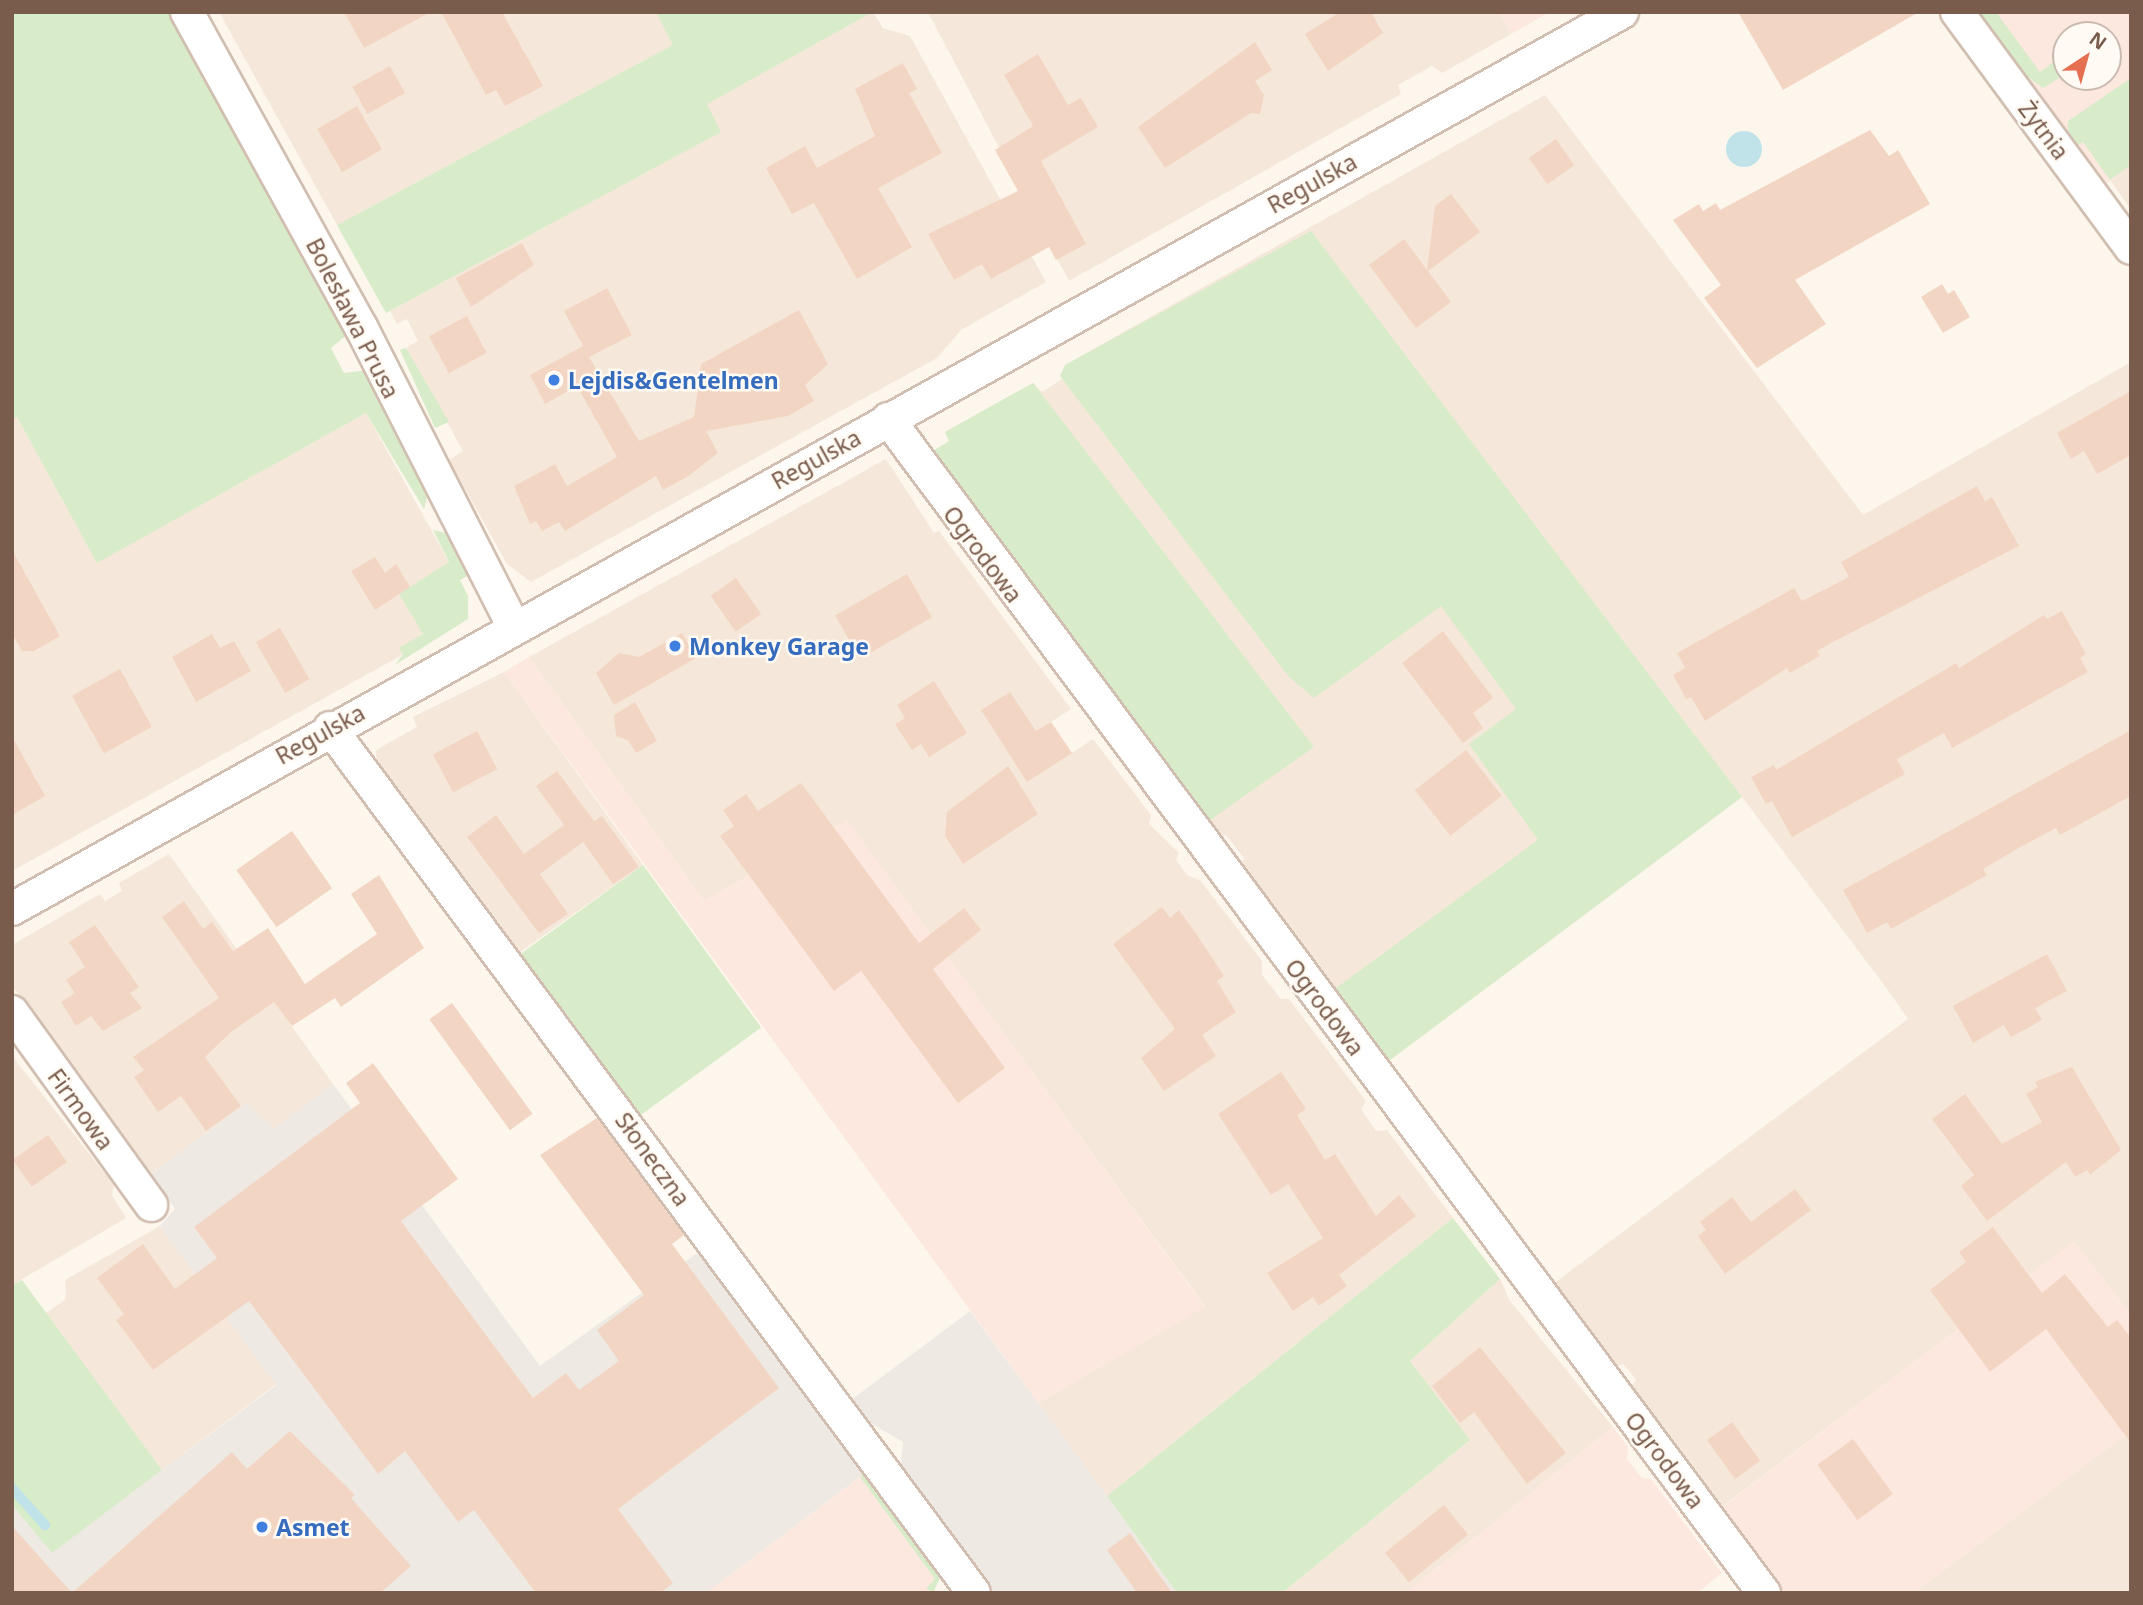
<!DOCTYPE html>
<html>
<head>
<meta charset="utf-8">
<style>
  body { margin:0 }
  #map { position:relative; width:2143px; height:1605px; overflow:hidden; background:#fdf6ec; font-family:"Noto Sans",sans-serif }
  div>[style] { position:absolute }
  .residential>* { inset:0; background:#f5e8da }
  .commercial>* { inset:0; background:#fde8e0 }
  .industrial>* { inset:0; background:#efe9e4 }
  .green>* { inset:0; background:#d8ecc9; transform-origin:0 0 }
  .water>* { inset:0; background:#bfe3e8 }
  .round { border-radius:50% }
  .stream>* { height:10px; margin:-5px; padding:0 5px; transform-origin:5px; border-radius:5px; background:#bfe3e8 }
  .building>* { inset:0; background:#f3d5c3; transform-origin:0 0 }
  .roads { filter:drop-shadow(2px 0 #d1beb0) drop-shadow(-2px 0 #d1beb0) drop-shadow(0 2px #d1beb0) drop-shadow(0 -2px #d1beb0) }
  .minor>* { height:32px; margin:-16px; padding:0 16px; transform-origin:16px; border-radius:16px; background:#fff }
  .dots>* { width:19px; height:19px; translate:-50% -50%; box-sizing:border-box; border:4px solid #fffaf3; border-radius:50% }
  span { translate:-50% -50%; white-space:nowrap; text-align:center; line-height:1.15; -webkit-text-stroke:5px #fffaf3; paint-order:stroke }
  .street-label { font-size:23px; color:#7a5c4d }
  .shop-label { font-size:23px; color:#366cbe; font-weight:700 }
  .left { translate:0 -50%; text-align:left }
  .frame { position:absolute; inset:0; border:14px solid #7a5c4d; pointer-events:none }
  .north { position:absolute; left:2052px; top:21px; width:70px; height:70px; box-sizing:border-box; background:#fffaf3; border:2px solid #cabbb1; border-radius:50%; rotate:36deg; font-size:19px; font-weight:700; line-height:28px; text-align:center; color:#7a5c4d }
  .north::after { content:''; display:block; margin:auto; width:24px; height:32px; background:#e76f51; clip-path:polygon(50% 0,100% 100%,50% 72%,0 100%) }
</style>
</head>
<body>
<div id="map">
  <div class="residential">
    <div style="clip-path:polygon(219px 12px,656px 12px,674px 45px,337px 225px)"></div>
    <div style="clip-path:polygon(873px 12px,883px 28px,910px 36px,1046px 282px,961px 330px,937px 358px,531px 582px,507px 564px,449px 460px,463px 451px,406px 348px,418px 341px,407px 319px,397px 324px,390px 311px,720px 132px,706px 104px)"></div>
    <div style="clip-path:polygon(928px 12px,1499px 12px,1511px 34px,1442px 73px,1432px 66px,1398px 85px,1401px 94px,1069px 281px)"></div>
    <div style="clip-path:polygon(1545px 95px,1863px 515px,2131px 362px,2131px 1315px,2074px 1242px,1720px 1508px,1631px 1389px,1636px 1379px,1623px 1364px,1615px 1367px,1553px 1284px,1908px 1019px,1885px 986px,1742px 797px,1386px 1063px,1241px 869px,1244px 858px,1226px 835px,1217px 837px,933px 451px,949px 441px,945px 432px,1033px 383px,1042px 392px,1062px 379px,1065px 365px)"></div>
    <div style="clip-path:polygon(2131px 165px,2131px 210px,2110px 180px)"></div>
    <div style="clip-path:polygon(366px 413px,449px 562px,411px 588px,423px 634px,400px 648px,404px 654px,12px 871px,12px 419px,17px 417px,97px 562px)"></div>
    <div style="clip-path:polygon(886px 459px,934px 533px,939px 531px,1071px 709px,1051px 722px,1072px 753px,1093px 739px,1151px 815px,1149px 824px,1179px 853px,1176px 860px,1188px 876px,1200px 880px,1262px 961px,1262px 975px,1281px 999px,1289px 999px,1366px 1101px,1361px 1109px,1376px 1131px,1387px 1130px,1453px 1218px,1107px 1496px,1038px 1403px,1205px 1306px,847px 821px,704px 901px,529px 657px)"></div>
    <div style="clip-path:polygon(504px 672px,643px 865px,516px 955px,386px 784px,376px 756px,376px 750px,417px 727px,413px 717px)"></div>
    <div style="clip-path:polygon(169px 854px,333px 1084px,273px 1130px,247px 1104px,150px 1174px,12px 986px,12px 945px,100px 894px,105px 901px,122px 891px,119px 883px)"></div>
    <div style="clip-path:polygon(12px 1056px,114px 1185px,112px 1195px,126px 1218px,12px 1285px)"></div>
    <div style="clip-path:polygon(160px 1226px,276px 1384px,162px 1470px,45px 1314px,66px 1299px,65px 1280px)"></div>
    <div style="clip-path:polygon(1500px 1279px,1510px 1301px,1613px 1427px,1406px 1593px,1282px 1593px,1469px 1441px,1410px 1361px)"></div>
    <div style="clip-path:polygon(2131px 1431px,2131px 1593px,1913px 1593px)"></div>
  </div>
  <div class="commercial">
    <div style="clip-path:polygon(1499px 12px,1550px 12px,1511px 34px)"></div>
    <div style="clip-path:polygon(evenodd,1970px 12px,2131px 12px,2131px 165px,2105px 185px,2077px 146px,2071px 150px,1970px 12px,2066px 35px,2108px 35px,2108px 77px,2066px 77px,2066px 35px)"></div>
    <div style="clip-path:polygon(529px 657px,704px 901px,847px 820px,1205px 1307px,1038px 1403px,504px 672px)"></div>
    <div style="clip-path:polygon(2074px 1241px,2131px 1315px,2131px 1431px,1913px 1593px,1784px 1593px,1721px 1508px)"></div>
    <div style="clip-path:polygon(1613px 1427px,1628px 1447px,1627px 1459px,1642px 1478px,1651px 1479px,1722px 1573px,1697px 1593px,1406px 1593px)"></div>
    <div style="clip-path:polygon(860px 1477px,936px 1580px,929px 1593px,706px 1593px)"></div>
  </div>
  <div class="industrial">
    <div style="clip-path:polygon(333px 1084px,540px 1366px,700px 1251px,865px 1473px,706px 1593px,12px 1593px,12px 1505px,52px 1552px,276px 1385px,160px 1226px,175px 1209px,150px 1174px,247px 1103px,274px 1129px)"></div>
    <div style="clip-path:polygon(970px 1311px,1107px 1496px,1177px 1593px,994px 1593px,900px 1471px,903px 1442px,867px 1421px,851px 1400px)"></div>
  </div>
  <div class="green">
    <div style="clip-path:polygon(12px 12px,172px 12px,349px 333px,331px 348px,344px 373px,368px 370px,427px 498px,424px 509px,366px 413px,97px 563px,17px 417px,12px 419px)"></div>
    <div style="clip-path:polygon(656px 12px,873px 12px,707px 104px,721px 132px,386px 313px,337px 225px,673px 45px)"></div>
    <div style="clip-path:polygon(1970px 12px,1996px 12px,2040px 72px,2059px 58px,2061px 77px,2043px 88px,2022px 73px,2017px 76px)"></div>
    <div style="clip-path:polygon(2131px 78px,2131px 165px,2110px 180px,2083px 142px,2077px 146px,2068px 134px,2068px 121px)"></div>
    <div style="clip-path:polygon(1311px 231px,1742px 797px,1386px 1063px,1332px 991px,1538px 840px,1469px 744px,1516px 709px,1441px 606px,1314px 698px,1289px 677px,1060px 376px,1065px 365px)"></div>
    <div style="clip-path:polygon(406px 348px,449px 422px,435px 428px,400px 350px)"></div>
    <div style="clip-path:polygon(1033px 383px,1314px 747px,1206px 823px,936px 461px,933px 451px,949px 441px,945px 432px)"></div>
    <div style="clip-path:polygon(433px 530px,446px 533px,469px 575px,460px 580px,468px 596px,468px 619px,395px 665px,403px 654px,399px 648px,423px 634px,399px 594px,449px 562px)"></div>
    <div style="left:643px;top:865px;width:201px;height:156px;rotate:54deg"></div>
    <div style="clip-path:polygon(1453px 1218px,1500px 1279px,1410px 1361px,1470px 1440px,1282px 1593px,1177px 1593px,1107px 1496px)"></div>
    <div style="clip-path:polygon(22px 1280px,162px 1470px,52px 1553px,12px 1505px,12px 1285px)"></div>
    <div style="clip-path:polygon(865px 1473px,942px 1574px,933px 1593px,926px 1588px,935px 1579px,860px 1477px)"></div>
  </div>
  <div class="water">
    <div class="round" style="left:1726px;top:131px;width:36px;height:36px"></div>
  </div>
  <div class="stream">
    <div style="left:12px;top:1488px;width:50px;rotate:48.3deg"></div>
  </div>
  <div class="building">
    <div style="clip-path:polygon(344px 12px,431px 12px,364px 48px)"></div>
    <div style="clip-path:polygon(441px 12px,502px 12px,543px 86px,505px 106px,496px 90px,486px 95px)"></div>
    <div style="clip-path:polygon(1340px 12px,1371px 12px,1383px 33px,1328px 71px,1305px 34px)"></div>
    <div style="clip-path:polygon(1738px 12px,1919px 12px,1783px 90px)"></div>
    <div style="clip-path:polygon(1255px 42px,1272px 70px,1255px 81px,1264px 95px,1260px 114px,1251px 113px,1165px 168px,1138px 127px)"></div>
    <div style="clip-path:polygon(1038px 54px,1068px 105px,1081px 98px,1098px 127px,1041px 161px,1086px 244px,1056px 260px,1049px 247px,991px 279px,982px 264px,954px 280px,928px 234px,1018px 191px,995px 150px,1033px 126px,1004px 75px)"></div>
    <div style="clip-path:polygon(903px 63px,917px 89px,909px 93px,942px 153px,878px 188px,912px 247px,857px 279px,814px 203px,792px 214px,766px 168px,805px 146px,817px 168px,875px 136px,855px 89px)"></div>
    <div style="left:390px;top:66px;width:31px;height:43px;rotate:61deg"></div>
    <div style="left:357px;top:106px;width:50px;height:46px;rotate:60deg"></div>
    <div style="clip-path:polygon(1870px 130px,1889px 156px,1898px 150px,1930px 204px,1795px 280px,1826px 324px,1757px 368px,1704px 298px,1721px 285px,1673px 220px,1699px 204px,1703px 211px,1716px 203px,1720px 210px)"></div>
    <div style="left:1556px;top:139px;width:32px;height:33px;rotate:55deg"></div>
    <div style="clip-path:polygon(1451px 194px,1480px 232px,1428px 271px,1451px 302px,1416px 328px,1369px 265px,1404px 239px,1427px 270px,1435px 206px)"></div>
    <div style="clip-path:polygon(522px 243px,534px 265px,471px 307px,456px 278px)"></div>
    <div style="clip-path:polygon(1942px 284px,1948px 294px,1954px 290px,1970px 317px,1943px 333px,1921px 297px)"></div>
    <div style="clip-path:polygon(607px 288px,632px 335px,589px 357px,639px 441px,694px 417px,701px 364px,799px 310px,828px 364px,805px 385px,814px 401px,788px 416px,706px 431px,718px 453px,687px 477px,663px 490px,656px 476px,565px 531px,559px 522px,542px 531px,536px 521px,530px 524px,514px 486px,555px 464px,567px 486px,617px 457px,577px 386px,545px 404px,530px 375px,583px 346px,588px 355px,564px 311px)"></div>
    <div style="left:467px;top:316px;width:42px;height:43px;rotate:62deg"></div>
    <div style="clip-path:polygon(2131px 391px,2131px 455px,2097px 474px,2084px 451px,2071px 459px,2057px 433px)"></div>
    <div style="clip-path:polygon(1977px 486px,1985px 501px,1992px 497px,2019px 546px,1833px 642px,1817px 651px,1820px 656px,1790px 673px,1787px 668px,1705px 721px,1691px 697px,1686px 699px,1673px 675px,1685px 668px,1677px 653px,1794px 588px,1802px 601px,1849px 577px,1841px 562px)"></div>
    <div style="clip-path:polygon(12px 550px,60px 636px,34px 651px,22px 651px,12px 633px)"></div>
    <div style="clip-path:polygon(375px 557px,385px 573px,396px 564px,410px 587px,375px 610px,351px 571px)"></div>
    <div style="left:907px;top:574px;width:50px;height:83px;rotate:60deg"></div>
    <div style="left:736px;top:578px;width:44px;height:31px;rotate:55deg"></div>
    <div style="clip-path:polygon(2062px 611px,2086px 654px,2080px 658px,2088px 672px,1952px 748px,1944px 733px,1897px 759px,1905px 774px,1792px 837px,1772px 801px,1766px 804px,1751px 777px,1774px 765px,1776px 770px,1956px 663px,1959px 668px,2044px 615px,2047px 619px)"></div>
    <div style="left:280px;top:628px;width:59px;height:28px;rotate:60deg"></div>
    <div style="clip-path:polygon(1443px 631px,1493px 698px,1473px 713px,1483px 728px,1463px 743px,1402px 663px)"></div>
    <div style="clip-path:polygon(682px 633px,696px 658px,614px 705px,596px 673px,619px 653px,639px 657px)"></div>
    <div style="clip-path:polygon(212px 634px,220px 648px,234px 641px,251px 671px,196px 702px,172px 657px)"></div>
    <div style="left:120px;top:669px;width:66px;height:55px;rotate:61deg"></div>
    <div style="clip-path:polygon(934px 681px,967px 733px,929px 757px,921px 744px,912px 750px,895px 724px,905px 718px,897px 705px)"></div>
    <div style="clip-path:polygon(1010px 692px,1036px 731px,1051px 722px,1072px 753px,1027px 782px,981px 710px)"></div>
    <div style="clip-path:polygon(635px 702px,657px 741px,636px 753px,628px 740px,616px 736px,614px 715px)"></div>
    <div style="clip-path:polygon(2131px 730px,2131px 796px,2060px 835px,2056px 828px,2015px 850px,1983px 869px,1987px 875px,1891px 929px,1887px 922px,1867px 933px,1843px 890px)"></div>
    <div style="left:477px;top:731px;width:43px;height:50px;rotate:62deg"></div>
    <div style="clip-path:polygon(12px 736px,45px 796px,12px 815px)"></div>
    <div style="left:1466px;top:750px;width:58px;height:65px;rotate:52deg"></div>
    <div style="clip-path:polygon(1008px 766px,1038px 814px,963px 864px,945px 836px,947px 812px)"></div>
    <div style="clip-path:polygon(557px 771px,594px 821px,602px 816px,639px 867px,613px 884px,583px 842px,540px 874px,568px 914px,539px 933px,467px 837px,496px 815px,524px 854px,564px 825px,536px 786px)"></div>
    <div style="clip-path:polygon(801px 783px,919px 943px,964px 908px,981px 930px,933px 969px,1005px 1068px,958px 1103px,861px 971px,834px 991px,720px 836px,734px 826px,723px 810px,746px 794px,758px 811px)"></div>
    <div style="left:292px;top:831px;width:70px;height:68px;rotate:55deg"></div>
    <div style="clip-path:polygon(379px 875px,424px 948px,341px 1007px,335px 998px,292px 1026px,274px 1002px,231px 1032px,205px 1057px,241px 1106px,206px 1131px,181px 1096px,158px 1112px,134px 1077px,144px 1070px,133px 1057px,219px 998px,162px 917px,184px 901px,203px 929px,212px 922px,233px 951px,268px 928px,305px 984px,377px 934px,351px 894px)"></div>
    <div style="clip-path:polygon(1162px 907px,1170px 918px,1179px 910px,1195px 932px,1224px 976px,1217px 981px,1236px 1012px,1202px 1035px,1216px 1056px,1164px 1091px,1141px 1058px,1175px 1029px,1113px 944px)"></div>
    <div style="clip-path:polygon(95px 925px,139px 987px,130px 993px,142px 1008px,103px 1031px,91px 1016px,76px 1026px,61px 1002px,75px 993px,66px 980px,85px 967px,69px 942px)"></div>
    <div style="clip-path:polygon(2047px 954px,2067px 991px,2035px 1008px,2042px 1020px,2011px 1037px,2004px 1025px,1973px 1043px,1953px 1006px)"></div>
    <div style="left:452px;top:1003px;width:137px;height:28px;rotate:54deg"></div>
    <div style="clip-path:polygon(373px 1063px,458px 1179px,401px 1221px,533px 1398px,566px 1373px,579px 1390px,619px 1361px,597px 1330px,644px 1295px,540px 1155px,597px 1118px,684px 1235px,672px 1244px,779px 1388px,618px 1509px,673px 1583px,660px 1593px,536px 1593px,474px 1510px,458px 1522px,405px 1451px,378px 1474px,249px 1301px,153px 1370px,116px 1320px,124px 1314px,97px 1278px,143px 1244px,175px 1289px,217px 1258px,194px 1227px,360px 1103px,346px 1083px)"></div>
    <div style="clip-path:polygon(2072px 1067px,2121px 1150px,2090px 1175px,2087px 1170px,2075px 1177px,2066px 1162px,1987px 1221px,1961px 1186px,1974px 1175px,1932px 1119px,1965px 1094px,2002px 1144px,2042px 1122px,2026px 1094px,2038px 1087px,2035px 1082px)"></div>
    <div style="clip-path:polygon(1281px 1072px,1306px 1109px,1297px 1115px,1325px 1160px,1335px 1154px,1376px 1216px,1399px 1195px,1416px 1216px,1339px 1275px,1347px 1286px,1319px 1306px,1313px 1297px,1293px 1311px,1267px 1273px,1323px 1238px,1288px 1184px,1271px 1195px,1218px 1114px)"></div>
    <div style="left:48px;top:1135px;width:33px;height:43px;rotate:55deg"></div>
    <div style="clip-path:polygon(1795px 1189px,1811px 1210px,1725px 1274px,1698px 1236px,1706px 1230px,1700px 1222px,1732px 1197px,1751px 1222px)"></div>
    <div style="clip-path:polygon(1993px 1227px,2042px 1293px,2065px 1274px,2108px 1327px,2117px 1320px,2131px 1338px,2131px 1443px,2046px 1329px,1990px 1372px,1930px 1290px,1966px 1262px,1959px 1252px)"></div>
    <div style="clip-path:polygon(1480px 1347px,1566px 1453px,1527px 1484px,1474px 1412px,1460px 1423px,1432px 1386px)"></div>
    <div style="left:1732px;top:1422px;width:48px;height:31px;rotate:54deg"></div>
    <div style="clip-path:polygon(290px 1431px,355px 1495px,351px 1498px,411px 1566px,380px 1593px,12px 1593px,12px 1526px,72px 1593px,232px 1452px,247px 1469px)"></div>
    <div style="left:1853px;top:1439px;width:68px;height:44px;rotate:54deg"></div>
    <div style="left:1444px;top:1505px;width:38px;height:76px;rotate:51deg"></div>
    <div style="clip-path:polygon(1130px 1533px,1172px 1593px,1137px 1593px,1107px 1550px)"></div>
  </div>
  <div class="roads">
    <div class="minor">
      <div style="left:187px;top:12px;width:360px;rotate:61.1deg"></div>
      <div style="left:361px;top:327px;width:337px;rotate:63deg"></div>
      <div style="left:1957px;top:12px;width:293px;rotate:53.6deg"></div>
      <div style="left:888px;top:419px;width:1465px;rotate:53.27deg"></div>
      <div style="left:330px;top:728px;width:1078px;rotate:53.33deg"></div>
      <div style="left:12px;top:909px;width:1843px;rotate:-29.12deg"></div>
      <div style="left:12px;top:1012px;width:238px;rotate:54.2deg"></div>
    </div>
  </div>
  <div class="dots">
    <div style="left:554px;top:380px;background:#3f7fe0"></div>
    <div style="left:675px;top:646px;background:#3f7fe0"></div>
    <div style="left:262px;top:1527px;background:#3f7fe0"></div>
  </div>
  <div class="street-label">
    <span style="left:2044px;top:130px;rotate:53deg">Żytnia</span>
    <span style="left:1312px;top:183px;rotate:-29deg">Regulska</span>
    <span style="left:353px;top:318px;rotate:63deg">Bolesława Prusa</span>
    <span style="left:816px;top:459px;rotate:-29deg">Regulska</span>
    <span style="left:983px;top:554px;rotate:53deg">Ogrodowa</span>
    <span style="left:320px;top:734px;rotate:-29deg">Regulska</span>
    <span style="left:1325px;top:1007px;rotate:53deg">Ogrodowa</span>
    <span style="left:81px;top:1109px;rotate:54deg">Firmowa</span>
    <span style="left:653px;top:1159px;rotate:54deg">Słoneczna</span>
    <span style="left:1665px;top:1460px;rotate:53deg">Ogrodowa</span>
  </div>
  <div class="shop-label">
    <span class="left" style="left:568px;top:380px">Lejdis&amp;Gentelmen</span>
    <span class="left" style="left:689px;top:646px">Monkey Garage</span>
    <span class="left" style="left:276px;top:1527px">Asmet</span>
  </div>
  <div class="frame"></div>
  <div class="north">N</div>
</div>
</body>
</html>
